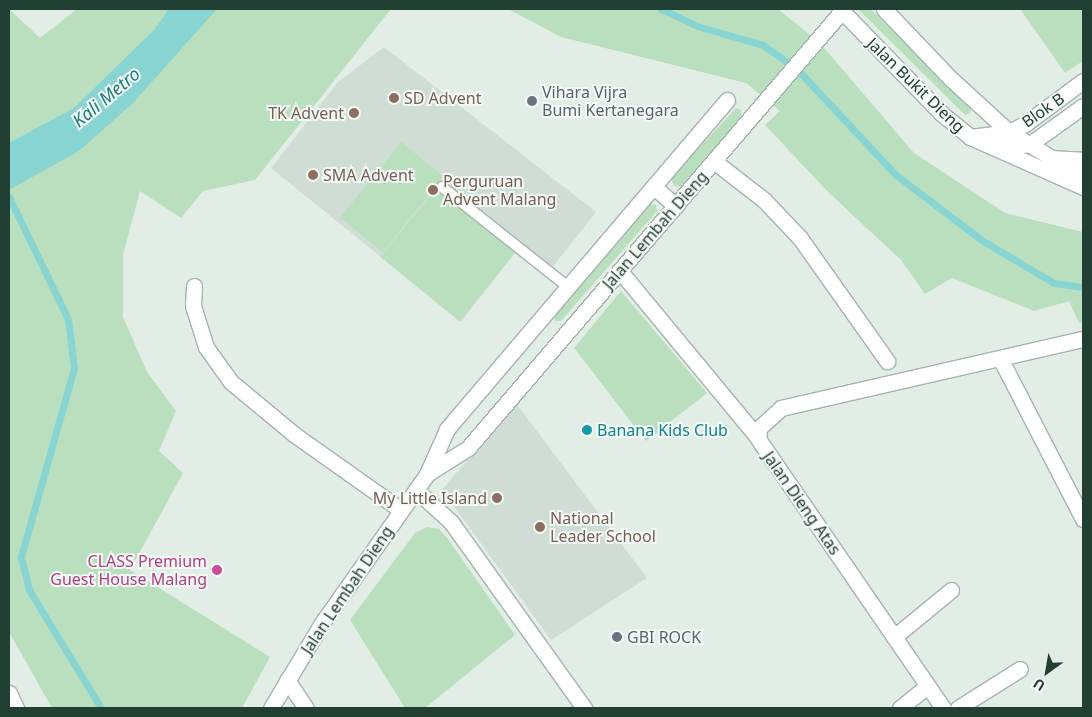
<!DOCTYPE html>
<html>
<head>
<meta charset="utf-8">
<style>
  body { margin:0 }
  #map { position:relative; width:1092px; height:717px; overflow:hidden; background:#e2ede6; font-family:"Noto Sans",sans-serif }
  div>[style] { position:absolute }
  .built>* { inset:0; background:#d0ddd5 }
  .green>* { inset:0; background:#badfbe; transform-origin:0 0 }
  .water>* { inset:0; background:#88d4d3 }
  .stream>* { height:7px; margin:-3.5px; padding:0 3.5px; transform-origin:3.5px; border-radius:3.5px; background:#88d4d3 }
  .roads { filter:drop-shadow(1px 0 #a4b5ac) drop-shadow(-1px 0 #a4b5ac) drop-shadow(0 1px #a4b5ac) drop-shadow(0 -1px #a4b5ac) }
  .service>* { height:10px; margin:-5px; padding:0 5px; transform-origin:5px; border-radius:5px; background:#fff }
  .minor>* { height:15px; margin:-7.5px; padding:0 7.5px; transform-origin:7.5px; border-radius:7.5px; background:#fff }
  .tertiary>* { height:15px; margin:-7.5px; padding:0 7.5px; transform-origin:7.5px; border-radius:7.5px; background:#fff }
  .dots>* { width:14px; height:14px; translate:-50% -50%; box-sizing:border-box; border:2px solid #f3f9f5; border-radius:50% }
  span { translate:-50% -50%; white-space:nowrap; text-align:center; line-height:1.15; -webkit-text-stroke:4px #f3f9f5; paint-order:stroke }
  .street-label { font-size:16px; color:#213f32 }
  .worship-label { font-size:16px; color:#5b616d }
  .left { translate:0 -50%; text-align:left }
  .education-label { font-size:16px; color:#785e54 }
  .right { translate:-100% -50%; text-align:right }
  .culture-label { font-size:16px; color:#0d838f }
  .hotel-label { font-size:16px; color:#b23c85 }
  .water-label { font-size:18px; color:#197d7d; font-style:italic }
  .frame { position:absolute; inset:0; border:10px solid #213f32; pointer-events:none }
  .north { position:absolute; left:1022px; top:647px; width:50px; height:50px; -webkit-text-stroke:4px #f3f9f5; paint-order:stroke; rotate:212deg; font-size:14px; font-weight:700; line-height:20px; text-align:center; color:#213f32 }
  .north::after { content:''; display:block; margin:auto; width:18px; height:22px; background:#213f32; clip-path:polygon(50% 0,100% 100%,50% 72%,0 100%) }
</style>
</head>
<body>
<div id="map">
  <div class="built">
    <div style="clip-path:polygon(384px 47px,596px 212px,547px 274px,516px 251px,461px 322px,271px 168px,338px 82px)"></div>
    <div style="clip-path:polygon(516px 403px,647px 578px,551px 640px,442px 490px)"></div>
  </div>
  <div class="green">
    <div style="clip-path:polygon(9px 9px,40px 38px,77px 9px,391px 9px,255px 180px,203px 191px,181px 218px,140px 191px,123px 255px,123px 317px,147px 372px,176px 411px,159px 451px,183px 473px,130px 570px,270px 657px,242px 708px,52px 708px,9px 632px)"></div>
    <div style="clip-path:polygon(508px 9px,778px 9px,820px 43px,914px 153px,1005px 213px,1083px 232px,1083px 322px,1079px 323px,1069px 301px,1034px 311px,952px 278px,925px 294px,901px 260px,827px 191px,765px 125px,780px 111px,746px 83px,561px 37px)"></div>
    <div style="clip-path:polygon(858px 9px,871px 9px,971px 109px,970px 113px,965px 115px,961px 111px)"></div>
    <div style="clip-path:polygon(1020px 9px,1083px 9px,1083px 61px,1065px 73px)"></div>
    <div style="clip-path:polygon(736px 108px,741px 110px,742px 117px,681px 187px,674px 186px,671px 178px)"></div>
    <div style="left:401px;top:142px;width:55px;height:97px;rotate:39deg"></div>
    <div style="left:437px;top:187px;width:102px;height:90px;rotate:39deg"></div>
    <div style="clip-path:polygon(649px 204px,656px 205px,657px 211px,561px 321px,555px 321px,553px 315px)"></div>
    <div style="clip-path:polygon(621px 291px,707px 393px,646px 441px,574px 348px)"></div>
    <div style="clip-path:polygon(427px 527px,439px 529px,448px 539px,515px 635px,425px 708px,405px 708px,350px 620px,415px 533px)"></div>
  </div>
  <div class="water">
    <div style="clip-path:polygon(169px 9px,217px 9px,133px 103px,79px 151px,9px 190px,9px 143px,74px 108px,154px 30px)"></div>
  </div>
  <div class="stream">
    <div style="left:661px;top:9px;width:40px;rotate:25deg"></div>
    <div style="left:697px;top:26px;width:69px;rotate:16.1deg"></div>
    <div style="left:763px;top:45px;width:42px;rotate:35.2deg"></div>
    <div style="left:797px;top:69px;width:145px;rotate:47deg"></div>
    <div style="left:896px;top:175px;width:109px;rotate:37.2deg"></div>
    <div style="left:983px;top:241px;width:82px;rotate:30.6deg"></div>
    <div style="left:1054px;top:283px;width:29px;rotate:8deg"></div>
    <div style="left:9px;top:197px;width:136px;rotate:64.2deg"></div>
    <div style="left:68px;top:319px;width:49px;rotate:83deg"></div>
    <div style="left:74px;top:368px;width:196px;rotate:105.7deg"></div>
    <div style="left:21px;top:557px;width:34px;rotate:76deg"></div>
    <div style="left:29px;top:590px;width:138px;rotate:58.6deg"></div>
  </div>
  <div class="roads">
    <div class="service">
      <div style="left:442px;top:187px;width:161px;rotate:38.4deg"></div>
    </div>
    <div class="minor">
      <div style="left:970px;top:137px;width:39px;rotate:-7deg"></div>
      <div style="left:1009px;top:132px;width:18px;rotate:-27deg"></div>
      <div style="left:1025px;top:124px;width:72px;rotate:-36.6deg"></div>
      <div style="left:997px;top:148px;width:33px;rotate:-7deg"></div>
      <div style="left:1030px;top:144px;width:65px;rotate:-35.6deg"></div>
      <div style="left:1049px;top:158px;width:34px;rotate:3deg"></div>
      <div style="left:715px;top:162px;width:62px;rotate:37.8deg"></div>
      <div style="left:764px;top:200px;width:52px;rotate:46.5deg"></div>
      <div style="left:800px;top:238px;width:151px;rotate:54.7deg"></div>
      <div style="left:654px;top:187px;width:29px;rotate:41deg"></div>
      <div style="left:620px;top:271px;width:217px;rotate:50.4deg"></div>
      <div style="left:194px;top:286px;width:20px;rotate:93deg"></div>
      <div style="left:193px;top:306px;width:43px;rotate:72.4deg"></div>
      <div style="left:206px;top:347px;width:43px;rotate:54.5deg"></div>
      <div style="left:231px;top:382px;width:83px;rotate:39.6deg"></div>
      <div style="left:295px;top:435px;width:130px;rotate:35.3deg"></div>
      <div style="left:1001px;top:360px;width:179px;rotate:62.7deg"></div>
      <div style="left:427px;top:474px;width:49px;rotate:-32.4deg"></div>
      <div style="left:468px;top:448px;width:574px;rotate:-49.45deg"></div>
      <div style="left:416px;top:490px;width:47px;rotate:42.4deg"></div>
      <div style="left:451px;top:522px;width:229px;rotate:54.4deg"></div>
      <div style="left:894px;top:637px;width:74px;rotate:-39.5deg"></div>
      <div style="left:287px;top:680px;width:34px;rotate:56deg"></div>
      <div style="left:9px;top:693px;width:17px;rotate:65deg"></div>
      <div style="left:271px;top:708px;width:99px;rotate:-59deg"></div>
      <div style="left:322px;top:623px;width:182px;rotate:-54.8deg"></div>
      <div style="left:427px;top:474px;width:49px;rotate:-66deg"></div>
      <div style="left:447px;top:429px;width:432px;rotate:-49.6deg"></div>
      <div style="left:900px;top:708px;width:35px;rotate:-39deg"></div>
      <div style="left:958px;top:708px;width:73px;rotate:-32.2deg"></div>
    </div>
    <div class="tertiary">
      <div style="left:840px;top:9px;width:146px;rotate:45.8deg"></div>
      <div style="left:942px;top:114px;width:36px;rotate:39deg"></div>
      <div style="left:970px;top:137px;width:124px;rotate:23.9deg"></div>
      <div style="left:884px;top:9px;width:95px;rotate:46.3deg"></div>
      <div style="left:950px;top:78px;width:80px;rotate:42.5deg"></div>
      <div style="left:1009px;top:132px;width:87px;rotate:31.3deg"></div>
      <div style="left:943px;top:708px;width:319px;rotate:-124.5deg"></div>
      <div style="left:762px;top:445px;width:8px;rotate:-120deg"></div>
      <div style="left:758px;top:438px;width:10px;rotate:-84deg"></div>
      <div style="left:759px;top:428px;width:30px;rotate:-42deg"></div>
      <div style="left:781px;top:408px;width:310px;rotate:-12.9deg"></div>
    </div>
  </div>
  <div class="dots">
    <div style="left:394px;top:98px;background:#8d6e63"></div>
    <div style="left:532px;top:101px;background:#6b7280"></div>
    <div style="left:354px;top:113px;background:#8d6e63"></div>
    <div style="left:313px;top:175px;background:#8d6e63"></div>
    <div style="left:433px;top:190px;background:#8d6e63"></div>
    <div style="left:587px;top:430px;background:#0f9aa8"></div>
    <div style="left:497px;top:498px;background:#8d6e63"></div>
    <div style="left:540px;top:527px;background:#8d6e63"></div>
    <div style="left:217px;top:570px;background:#d1479c"></div>
    <div style="left:617px;top:637px;background:#6b7280"></div>
  </div>
  <div class="street-label">
    <span style="left:916px;top:85px;rotate:44deg">Jalan Bukit Dieng</span>
    <span style="left:1043px;top:110px;rotate:-35deg">Blok B</span>
    <span style="left:655px;top:230px;rotate:-49deg">Jalan Lembah Dieng</span>
    <span style="left:802px;top:503px;rotate:55deg">Jalan Dieng Atas</span>
    <span style="left:347px;top:590px;rotate:-56deg">Jalan Lembah Dieng</span>
  </div>
  <div class="worship-label">
    <span class="left" style="left:542px;top:101px">Vihara Vijra<br>Bumi Kertanegara</span>
    <span class="left" style="left:627px;top:637px">GBI ROCK</span>
  </div>
  <div class="education-label">
    <span class="left" style="left:404px;top:98px">SD Advent</span>
    <span class="right" style="left:344px;top:113px">TK Advent</span>
    <span class="left" style="left:323px;top:175px">SMA Advent</span>
    <span class="left" style="left:443px;top:190px">Perguruan<br>Advent Malang</span>
    <span class="right" style="left:487px;top:498px">My Little Island</span>
    <span class="left" style="left:550px;top:527px">National<br>Leader School</span>
  </div>
  <div class="culture-label">
    <span class="left" style="left:597px;top:430px">Banana Kids Club</span>
  </div>
  <div class="hotel-label">
    <span class="right" style="left:207px;top:570px">CLASS Premium<br>Guest House Malang</span>
  </div>
  <div class="water-label">
    <span style="left:106px;top:97px;rotate:-40deg">Kali Metro</span>
  </div>
  <div class="frame"></div>
  <div class="north">U</div>
</div>
</body>
</html>
